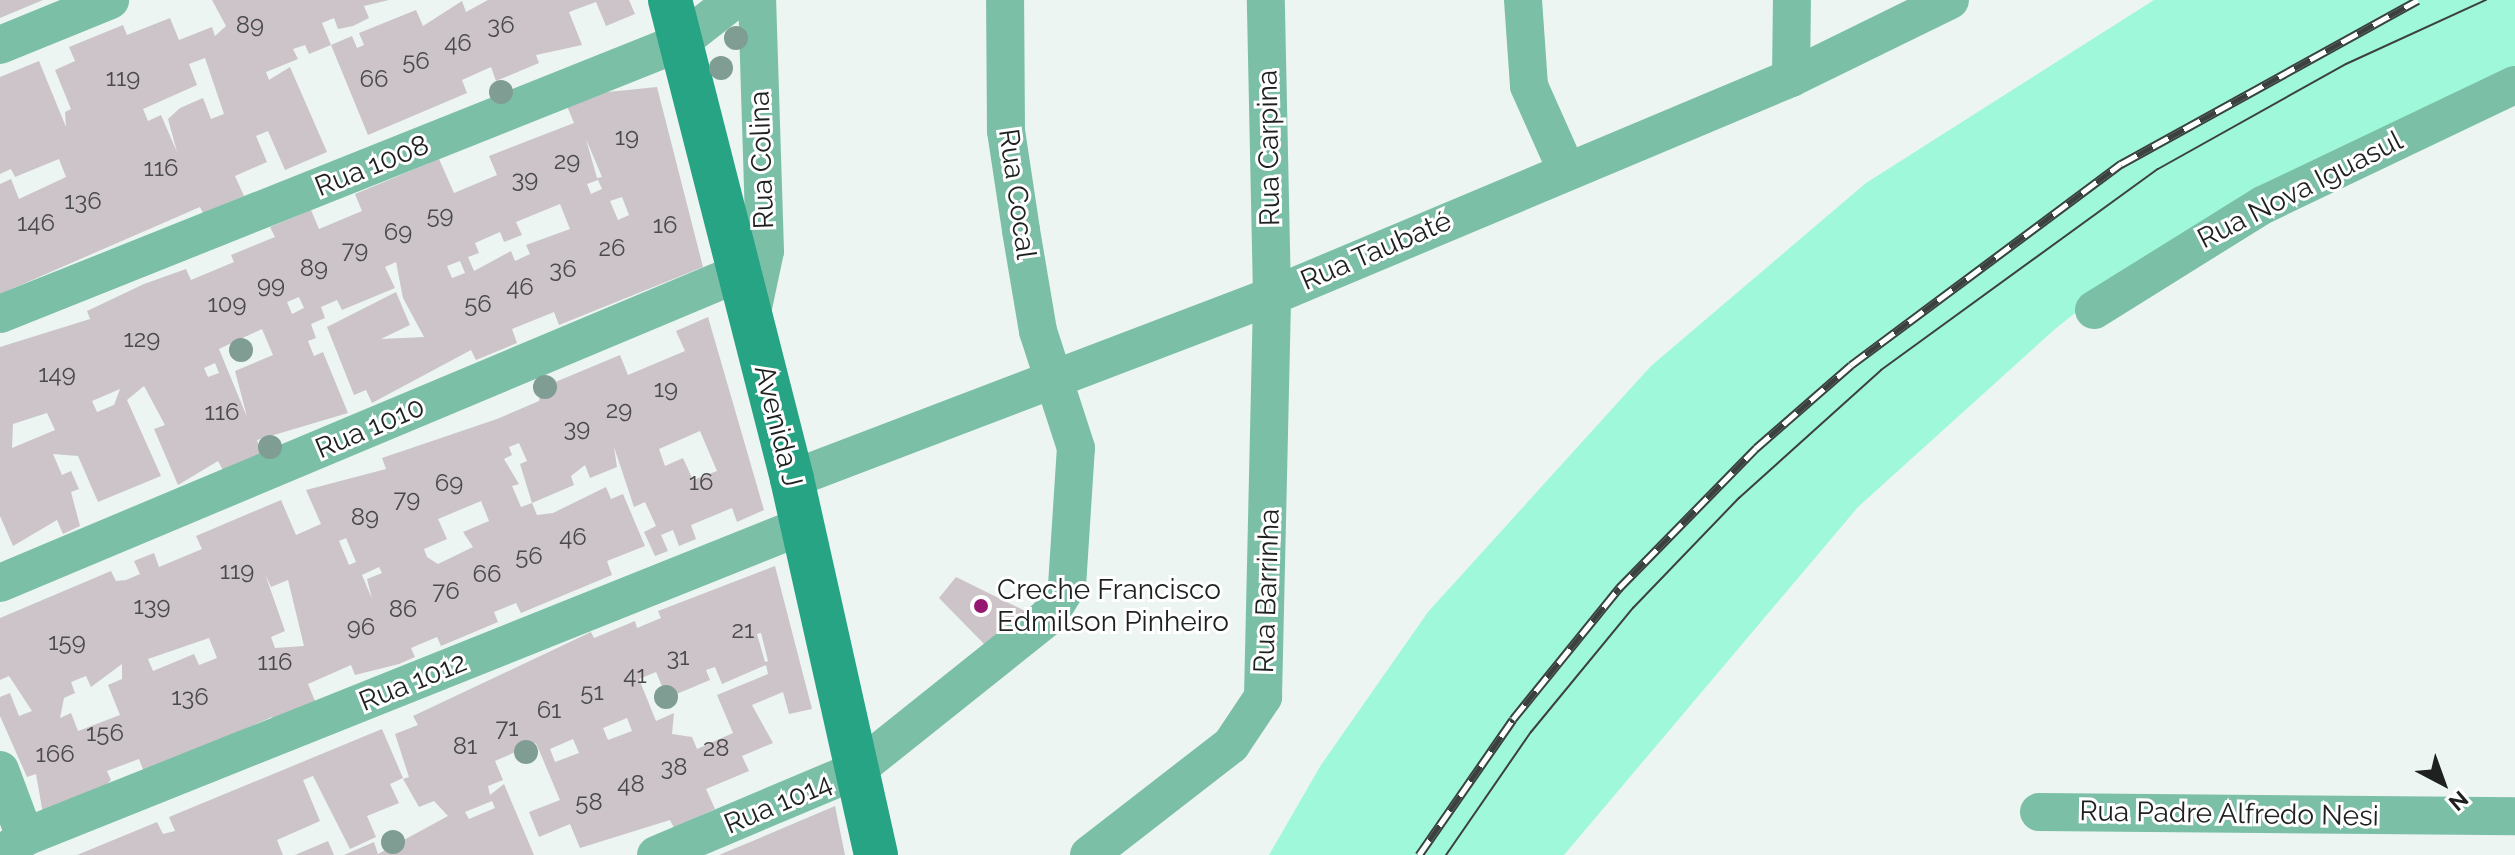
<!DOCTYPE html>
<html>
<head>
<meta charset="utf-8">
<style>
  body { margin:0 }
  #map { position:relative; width:2515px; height:855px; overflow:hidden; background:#ecf5f2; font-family:Raleway,sans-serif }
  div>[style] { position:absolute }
  .green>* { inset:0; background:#9ef8d9 }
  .building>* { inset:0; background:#ccc4c9 }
  .street>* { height:38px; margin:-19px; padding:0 19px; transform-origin:19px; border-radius:19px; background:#7bbfa7 }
  .secondary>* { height:44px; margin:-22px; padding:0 22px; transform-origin:22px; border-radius:22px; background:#26a483 }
  .tram>* { height:2px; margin:-1px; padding:0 1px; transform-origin:1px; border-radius:1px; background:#3c403e }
  .rail>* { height:9px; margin-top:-4.5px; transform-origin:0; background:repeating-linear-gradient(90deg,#fff 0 18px,#3c403e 0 36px); box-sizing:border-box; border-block:2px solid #3c403e }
  .trees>* { width:24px; height:24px; margin:-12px; border-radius:50%; background:#7f9d93 }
  .dots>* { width:22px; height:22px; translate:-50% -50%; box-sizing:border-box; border:4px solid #fff; border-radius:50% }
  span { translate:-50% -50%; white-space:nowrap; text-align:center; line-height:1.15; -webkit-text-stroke:6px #fff; paint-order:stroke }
  .number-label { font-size:24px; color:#4a4a4a }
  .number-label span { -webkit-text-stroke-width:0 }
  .street-label { font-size:28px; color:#1e211f }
  .poi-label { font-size:28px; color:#1e211f }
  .left { translate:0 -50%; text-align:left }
  .north { position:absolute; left:2403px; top:743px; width:80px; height:80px; -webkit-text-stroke:6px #fff; paint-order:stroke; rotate:139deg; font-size:22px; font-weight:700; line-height:32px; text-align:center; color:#1e211f }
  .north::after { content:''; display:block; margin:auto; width:28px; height:36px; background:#1e211f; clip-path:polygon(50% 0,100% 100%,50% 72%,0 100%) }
</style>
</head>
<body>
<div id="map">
  <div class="green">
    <div style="clip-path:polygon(2154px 0,2515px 0,2515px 70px,2108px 287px,2055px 329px,1858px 507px,1564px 855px,1269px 855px,1321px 765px,1428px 612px,1651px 366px,1866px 183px)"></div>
  </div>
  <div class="building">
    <div style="clip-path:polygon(0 0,43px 0,0 18px)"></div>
    <div style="clip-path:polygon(evenodd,212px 0,389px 0,364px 6px,369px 18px,353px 26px,338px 29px,334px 18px,322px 23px,331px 45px,352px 36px,357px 48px,364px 45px,359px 33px,416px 10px,423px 26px,462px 1px,466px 12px,488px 0,629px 0,635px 14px,606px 26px,596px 2px,569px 12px,582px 45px,536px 55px,539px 63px,496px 81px,491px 67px,462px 80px,467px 93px,368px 135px,331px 45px,309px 54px,305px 45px,293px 49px,298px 59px,266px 72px,269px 80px,290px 67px,327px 152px,285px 170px,268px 131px,256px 136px,267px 162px,235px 176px,244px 196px,203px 213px,200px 207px,0 294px,0 184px,11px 179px,19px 199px,66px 177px,59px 159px,15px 177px,11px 169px,0 174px,0 77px,39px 61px,66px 127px,65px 112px,71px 109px,55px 70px,75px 61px,69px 47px,123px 25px,127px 35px,170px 18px,179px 40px,212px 27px,215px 36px,226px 26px,212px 0,205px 58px,224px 114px,211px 119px,203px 98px,180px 108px,168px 119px,177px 152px,161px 115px,148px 121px,143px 109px,197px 85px,189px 64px,205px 58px)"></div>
    <div style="clip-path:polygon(evenodd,657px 87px,703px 267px,559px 325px,554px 312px,512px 329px,517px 343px,476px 360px,471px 350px,372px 403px,366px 390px,354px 395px,327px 327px,396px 292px,410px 325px,381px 339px,424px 337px,403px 298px,396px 262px,385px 267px,395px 288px,342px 310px,337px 300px,321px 307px,325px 318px,311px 324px,316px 338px,308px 341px,314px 356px,323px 352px,348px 413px,257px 440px,263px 456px,224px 472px,218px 461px,178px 485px,154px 429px,165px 425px,144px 386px,127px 400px,161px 476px,98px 502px,78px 456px,53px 454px,62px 475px,71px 471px,79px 489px,71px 492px,80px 526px,63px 534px,57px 520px,13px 546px,0 516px,0 347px,90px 319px,87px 311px,144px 284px,186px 269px,191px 280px,234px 262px,231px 255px,275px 237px,270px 227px,311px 210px,319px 229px,362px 211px,355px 194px,439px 159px,454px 193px,497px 175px,489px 156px,574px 123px,567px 106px,598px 93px,657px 87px,586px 139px,602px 177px,597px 178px,586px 139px,657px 87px,598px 180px,602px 189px,591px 194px,587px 184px,598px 180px,657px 87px,622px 197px,629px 215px,618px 220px,610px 201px,622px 197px,657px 87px,560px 204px,570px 229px,526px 245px,530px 254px,515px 261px,511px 251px,474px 271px,468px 257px,479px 253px,475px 243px,500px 232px,504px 242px,522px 235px,516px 222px,560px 204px,657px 87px,460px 261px,465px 273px,452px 278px,447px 266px,460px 261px,657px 87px,299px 297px,304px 308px,292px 314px,287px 302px,299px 297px,657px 87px,262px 329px,273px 355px,235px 371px,247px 417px,219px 349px,262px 329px,657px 87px,215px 363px,219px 373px,208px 377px,204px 368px,215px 363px,657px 87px,120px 389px,114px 405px,97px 412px,92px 401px,120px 389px,657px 87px,47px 413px,55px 430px,12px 448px,13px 424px,47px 413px)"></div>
    <div style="clip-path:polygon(evenodd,708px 317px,764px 510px,737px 522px,732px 508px,691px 525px,696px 539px,679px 546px,673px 530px,661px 535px,668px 551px,655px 556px,644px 532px,656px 526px,645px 502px,634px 507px,614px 447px,617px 467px,590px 478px,585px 465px,571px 476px,574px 485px,532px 503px,520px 464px,527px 461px,519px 443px,509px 447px,512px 455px,504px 459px,519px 484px,512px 486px,521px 507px,532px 503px,537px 515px,553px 513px,606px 487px,611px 499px,623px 494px,645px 546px,607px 561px,612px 575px,521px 613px,516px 603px,494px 612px,498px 622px,441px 646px,437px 637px,411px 648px,415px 657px,399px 664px,355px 675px,351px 665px,308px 684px,317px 706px,275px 724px,272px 717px,144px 772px,139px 759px,107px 771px,111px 780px,102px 789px,43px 814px,36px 774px,27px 777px,0 716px,0 697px,10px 693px,19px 716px,32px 711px,9px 676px,0 680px,0 618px,111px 571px,116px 581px,126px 580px,140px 574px,134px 561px,154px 553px,159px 567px,202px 549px,196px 536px,281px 500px,296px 535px,321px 524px,306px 490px,386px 469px,382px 458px,497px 419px,539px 401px,541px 388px,620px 355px,628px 375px,685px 351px,676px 331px,708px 317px,700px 431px,717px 471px,693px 480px,683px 458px,665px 466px,659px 449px,700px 431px,708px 317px,481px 501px,489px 521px,463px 532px,473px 547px,438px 564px,427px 557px,424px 549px,447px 539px,438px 519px,481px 501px,708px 317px,346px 538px,356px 562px,349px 565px,339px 541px,346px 538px,708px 317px,379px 567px,382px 573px,367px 579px,372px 599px,362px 575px,379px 567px,708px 317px,265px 574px,271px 587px,288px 580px,304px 646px,275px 648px,271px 637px,285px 631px,265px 574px,708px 317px,209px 638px,217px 658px,199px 665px,194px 654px,153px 671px,148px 659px,209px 638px,708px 317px,122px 664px,122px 679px,108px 685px,120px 715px,78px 731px,71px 713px,60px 718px,64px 698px,75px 693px,71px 682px,86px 676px,91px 687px,122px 664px)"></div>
    <div style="clip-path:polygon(evenodd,775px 566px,812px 709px,789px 714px,783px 692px,752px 705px,773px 743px,742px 756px,749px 771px,706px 789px,715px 809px,674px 828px,670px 820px,580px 848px,570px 824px,539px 837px,529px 812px,560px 800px,536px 743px,495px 761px,503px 780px,488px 786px,490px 795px,504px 784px,534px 855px,344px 855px,374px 842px,378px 854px,448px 816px,434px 801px,419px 807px,403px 779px,409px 777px,395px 734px,418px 725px,413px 716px,591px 632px,594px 638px,635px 621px,637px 628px,661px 618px,658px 611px,775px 566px,761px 633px,768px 661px,765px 662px,757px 634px,761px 633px,775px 566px,766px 665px,768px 674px,717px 695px,733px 733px,697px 749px,692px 737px,672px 734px,674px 713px,656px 721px,639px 679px,656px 672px,667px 698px,710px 680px,706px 670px,715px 667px,722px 684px,766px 665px,775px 566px,627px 718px,632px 731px,608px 740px,603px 728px,627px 718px,775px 566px,573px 739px,579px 753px,555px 762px,550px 749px,573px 739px,775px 566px,492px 801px,495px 808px,469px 819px,465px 812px,492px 801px)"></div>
    <div style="clip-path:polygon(956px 577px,1031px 614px,990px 650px,939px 598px)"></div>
    <div style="clip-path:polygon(382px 729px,403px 778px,390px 784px,399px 803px,367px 816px,376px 837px,350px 849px,313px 776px,303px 780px,320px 821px,277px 840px,283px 855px,77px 855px,157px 822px,163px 834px,175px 831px,169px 817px)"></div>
    <div style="clip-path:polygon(835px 806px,845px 855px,719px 855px,755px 840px)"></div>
    <div style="clip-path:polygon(328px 841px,334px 855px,295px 855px)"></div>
  </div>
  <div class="street">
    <div style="left:1523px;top:0;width:86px;rotate:86deg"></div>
    <div style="left:1529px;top:86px;width:91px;rotate:66deg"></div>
    <div style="left:0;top:45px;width:119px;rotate:-22.2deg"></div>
    <div style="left:1791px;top:78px;width:78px;rotate:-89.3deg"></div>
    <div style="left:2094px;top:310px;width:199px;rotate:-31.9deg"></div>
    <div style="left:2263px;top:205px;width:279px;rotate:-25.5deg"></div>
    <div style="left:752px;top:312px;width:62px;rotate:-78deg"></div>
    <div style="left:765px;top:251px;width:251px;rotate:-91.8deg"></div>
    <div style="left:0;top:314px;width:731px;rotate:-21.76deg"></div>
    <div style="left:679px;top:43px;width:70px;rotate:-38deg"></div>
    <div style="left:792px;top:479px;width:514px;rotate:-20.87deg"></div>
    <div style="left:1272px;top:296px;width:563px;rotate:-22.78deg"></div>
    <div style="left:1791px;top:78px;width:177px;rotate:-26.1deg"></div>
    <div style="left:0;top:583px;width:801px;rotate:-22.76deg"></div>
    <div style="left:0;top:770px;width:72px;rotate:69.5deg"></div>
    <div style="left:25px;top:837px;width:30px;rotate:143deg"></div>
    <div style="left:2039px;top:812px;width:476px;rotate:0.5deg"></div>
    <div style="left:25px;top:837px;width:837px;rotate:-21.81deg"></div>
    <div style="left:656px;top:855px;width:216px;rotate:-22.9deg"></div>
    <div style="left:855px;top:771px;width:247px;rotate:-38.6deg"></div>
    <div style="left:1048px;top:617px;width:36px;rotate:-58deg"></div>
    <div style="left:1067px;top:586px;width:138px;rotate:-86.3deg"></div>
    <div style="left:1076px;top:448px;width:123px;rotate:-108deg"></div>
    <div style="left:1038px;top:331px;width:102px;rotate:-99.6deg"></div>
    <div style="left:1021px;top:230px;width:100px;rotate:-98.6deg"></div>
    <div style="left:1006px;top:131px;width:131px;rotate:-90.4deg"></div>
    <div style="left:1089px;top:855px;width:180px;rotate:-37.8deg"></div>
    <div style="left:1231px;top:745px;width:58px;rotate:-56.3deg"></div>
    <div style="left:1263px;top:697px;width:401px;rotate:-88.7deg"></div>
    <div style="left:1272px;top:296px;width:296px;rotate:-91.2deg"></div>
  </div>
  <div class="secondary">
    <div style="left:670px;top:0;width:494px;rotate:75.7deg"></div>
    <div style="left:792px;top:479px;width:385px;rotate:77.4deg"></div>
  </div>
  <div class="tram">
    <div style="left:1446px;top:855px;width:150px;rotate:-55.4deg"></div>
    <div style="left:1531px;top:732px;width:161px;rotate:-50.6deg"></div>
    <div style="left:1633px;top:608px;width:153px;rotate:-46.1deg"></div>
    <div style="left:1739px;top:498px;width:191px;rotate:-42deg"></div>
    <div style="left:1881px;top:370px;width:342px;rotate:-36deg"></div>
    <div style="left:2158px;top:169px;width:215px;rotate:-29.2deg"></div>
    <div style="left:2346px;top:64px;width:154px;rotate:-24.6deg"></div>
  </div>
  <div class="rail">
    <div style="left:1419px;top:855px;width:165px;rotate:-55.3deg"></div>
    <div style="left:1513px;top:719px;width:169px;rotate:-51deg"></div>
    <div style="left:1619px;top:588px;width:196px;rotate:-45.6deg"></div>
    <div style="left:1756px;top:448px;width:126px;rotate:-41.1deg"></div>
    <div style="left:1851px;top:365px;width:337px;rotate:-36.7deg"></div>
    <div style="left:2121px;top:164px;width:339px;rotate:-28.9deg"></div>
  </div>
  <div class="trees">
    <div style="left:736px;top:38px"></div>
    <div style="left:721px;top:68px"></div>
    <div style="left:501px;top:92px"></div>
    <div style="left:241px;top:350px"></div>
    <div style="left:545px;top:387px"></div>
    <div style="left:270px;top:447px"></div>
    <div style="left:666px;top:697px"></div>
    <div style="left:526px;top:752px"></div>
    <div style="left:393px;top:842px"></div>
  </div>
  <div class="dots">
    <div style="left:981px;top:606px;background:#951771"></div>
  </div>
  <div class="number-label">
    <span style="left:250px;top:25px">89</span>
    <span style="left:501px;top:25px">36</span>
    <span style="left:458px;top:43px">46</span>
    <span style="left:416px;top:61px">56</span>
    <span style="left:123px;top:78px">119</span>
    <span style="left:374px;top:79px">66</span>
    <span style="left:627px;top:137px">19</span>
    <span style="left:567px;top:161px">29</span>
    <span style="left:161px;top:168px">116</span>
    <span style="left:525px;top:179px">39</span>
    <span style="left:83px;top:201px">136</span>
    <span style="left:440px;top:215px">59</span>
    <span style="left:36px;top:223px">146</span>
    <span style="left:665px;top:225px">16</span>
    <span style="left:398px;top:232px">69</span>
    <span style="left:612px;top:248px">26</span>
    <span style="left:355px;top:250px">79</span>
    <span style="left:314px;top:268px">89</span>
    <span style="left:563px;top:269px">36</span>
    <span style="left:271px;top:285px">99</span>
    <span style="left:520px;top:287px">46</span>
    <span style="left:227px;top:304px">109</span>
    <span style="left:478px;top:304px">56</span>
    <span style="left:142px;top:339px">129</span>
    <span style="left:57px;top:374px">149</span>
    <span style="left:666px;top:389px">19</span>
    <span style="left:619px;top:410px">29</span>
    <span style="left:222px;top:412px">116</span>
    <span style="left:577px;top:428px">39</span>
    <span style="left:701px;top:482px">16</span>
    <span style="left:449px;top:483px">69</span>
    <span style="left:407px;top:499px">79</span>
    <span style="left:365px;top:517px">89</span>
    <span style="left:573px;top:537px">46</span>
    <span style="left:529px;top:556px">56</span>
    <span style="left:237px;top:571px">119</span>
    <span style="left:487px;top:574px">66</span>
    <span style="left:446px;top:591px">76</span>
    <span style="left:152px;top:606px">139</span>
    <span style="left:403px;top:609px">86</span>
    <span style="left:361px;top:627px">96</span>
    <span style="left:743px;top:630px">21</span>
    <span style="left:67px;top:642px">159</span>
    <span style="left:678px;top:657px">31</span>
    <span style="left:275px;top:662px">116</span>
    <span style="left:635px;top:675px">41</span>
    <span style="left:592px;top:692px">51</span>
    <span style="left:190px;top:697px">136</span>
    <span style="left:549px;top:710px">61</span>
    <span style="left:507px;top:728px">71</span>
    <span style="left:105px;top:733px">156</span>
    <span style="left:465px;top:746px">81</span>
    <span style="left:716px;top:748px">28</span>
    <span style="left:55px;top:754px">166</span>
    <span style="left:674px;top:767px">38</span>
    <span style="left:631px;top:784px">48</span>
    <span style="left:589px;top:802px">58</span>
  </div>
  <div class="street-label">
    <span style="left:1269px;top:148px;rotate:-91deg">Rua Carpina</span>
    <span style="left:762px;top:160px;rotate:-92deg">Rua Colina</span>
    <span style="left:372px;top:166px;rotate:-22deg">Rua 1008</span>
    <span style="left:2300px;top:190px;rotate:-27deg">Rua Nova Iguasul</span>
    <span style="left:1017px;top:194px;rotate:82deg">Rua Cocal</span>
    <span style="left:1376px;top:251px;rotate:-23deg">Rua Taubaté</span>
    <span style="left:778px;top:426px;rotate:76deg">Avenida J</span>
    <span style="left:370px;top:428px;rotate:-23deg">Rua 1010</span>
    <span style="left:1267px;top:591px;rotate:-88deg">Rua Barrinha</span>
    <span style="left:413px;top:682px;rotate:-22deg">Rua 1012</span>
    <span style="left:778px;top:804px;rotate:-23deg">Rua 1014</span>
    <span style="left:2229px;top:814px;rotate:1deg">Rua Padre Alfredo Nesi</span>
  </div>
  <div class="poi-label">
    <span class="left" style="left:997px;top:606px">Creche Francisco<br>Edmilson Pinheiro</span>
  </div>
  <div class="north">N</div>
</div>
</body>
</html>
